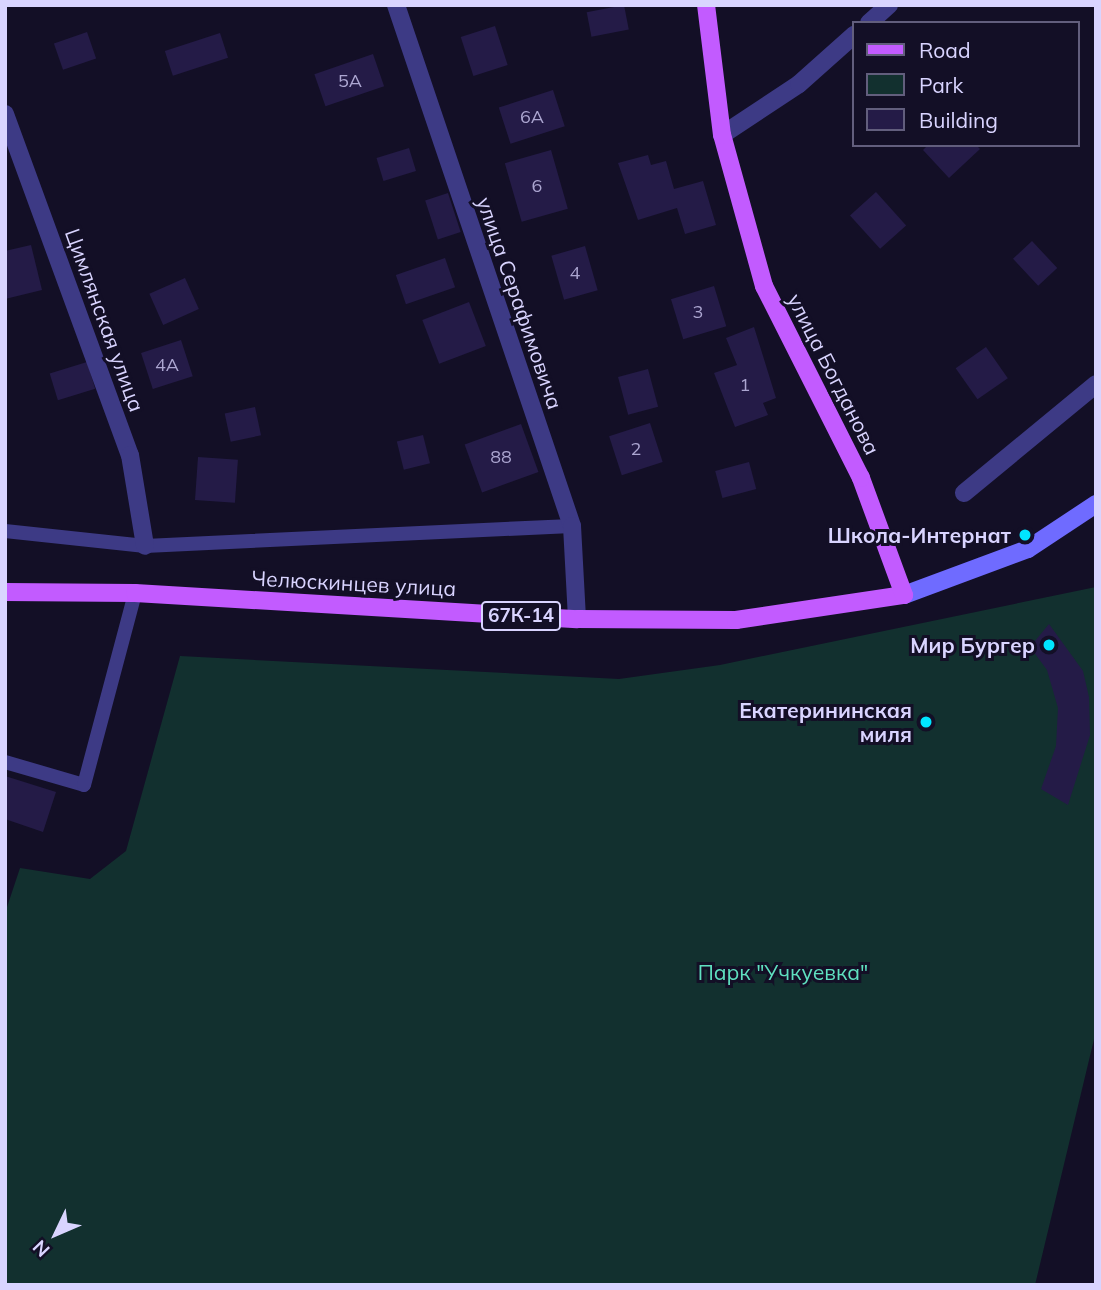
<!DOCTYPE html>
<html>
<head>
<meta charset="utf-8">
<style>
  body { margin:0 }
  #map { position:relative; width:1101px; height:1290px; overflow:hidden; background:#130f26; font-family:Mulish,sans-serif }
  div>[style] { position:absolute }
  .green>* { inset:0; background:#12302f }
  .building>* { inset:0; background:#241b47; transform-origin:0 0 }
  .lane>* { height:14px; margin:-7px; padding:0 7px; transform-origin:7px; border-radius:7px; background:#3d3a85 }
  .street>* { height:18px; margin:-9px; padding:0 9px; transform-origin:9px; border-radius:9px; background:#3d3a85 }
  .secondary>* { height:18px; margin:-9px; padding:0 9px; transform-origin:9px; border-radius:9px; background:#6f6bff }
  .primary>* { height:18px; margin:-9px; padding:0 9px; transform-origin:9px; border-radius:9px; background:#c25bff }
  .dots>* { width:19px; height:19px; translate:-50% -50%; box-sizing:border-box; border:4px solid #130f26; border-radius:50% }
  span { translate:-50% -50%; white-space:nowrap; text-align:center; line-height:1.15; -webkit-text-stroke:6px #130f26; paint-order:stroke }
  .number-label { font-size:18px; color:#aca6d1 }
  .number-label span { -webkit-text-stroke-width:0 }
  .shield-label span { padding:2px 5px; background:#130f26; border:2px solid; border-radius:5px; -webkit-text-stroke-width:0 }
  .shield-label { font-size:19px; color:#d9d4ff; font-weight:700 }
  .street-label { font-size:21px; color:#d9d4ff }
  .poi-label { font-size:21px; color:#d9d4ff; font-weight:700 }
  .right { translate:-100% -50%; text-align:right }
  .park-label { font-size:21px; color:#5fe0c0 }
  .frame { position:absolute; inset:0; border:7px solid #d9d4ff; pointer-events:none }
  .legend { position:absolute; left:852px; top:21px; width:228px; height:126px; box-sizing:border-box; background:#130f26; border:2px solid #625e7d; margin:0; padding:9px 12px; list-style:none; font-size:21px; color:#d9d4ff }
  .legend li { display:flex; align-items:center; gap:14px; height:35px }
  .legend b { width:35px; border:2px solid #625e7d }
  .north { position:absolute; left:21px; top:1199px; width:70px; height:70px; -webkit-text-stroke:5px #130f26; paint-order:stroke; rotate:226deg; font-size:19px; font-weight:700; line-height:28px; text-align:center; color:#d9d4ff }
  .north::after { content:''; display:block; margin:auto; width:24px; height:32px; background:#d9d4ff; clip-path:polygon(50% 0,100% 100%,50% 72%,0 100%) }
</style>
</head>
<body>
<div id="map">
  <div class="green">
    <div style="clip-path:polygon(1096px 587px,1096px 1031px,1035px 1285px,5px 1285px,5px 913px,20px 868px,90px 879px,126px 851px,180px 656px,619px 679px,720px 665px)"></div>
  </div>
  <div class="building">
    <div style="left:624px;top:5px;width:25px;height:38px;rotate:79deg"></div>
    <div style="left:495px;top:26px;width:41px;height:36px;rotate:72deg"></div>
    <div style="left:87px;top:32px;width:28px;height:35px;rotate:71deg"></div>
    <div style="left:220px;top:33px;width:26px;height:58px;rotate:72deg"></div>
    <div style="left:373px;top:54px;width:34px;height:62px;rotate:71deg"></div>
    <div style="left:553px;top:90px;width:38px;height:57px;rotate:72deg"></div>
    <div style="clip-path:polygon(928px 145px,976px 145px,980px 149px,949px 178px,923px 150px)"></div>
    <div style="left:409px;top:148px;width:24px;height:34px;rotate:73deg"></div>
    <div style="left:551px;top:150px;width:61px;height:48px;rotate:74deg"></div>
    <div style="clip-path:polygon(648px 155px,651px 165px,666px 161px,674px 189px,703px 181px,716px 225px,685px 234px,677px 208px,638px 220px,618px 163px)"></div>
    <div style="left:876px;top:192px;width:45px;height:35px;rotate:48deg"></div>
    <div style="left:448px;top:193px;width:41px;height:24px;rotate:72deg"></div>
    <div style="left:1032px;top:241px;width:37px;height:26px;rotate:47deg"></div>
    <div style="clip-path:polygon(31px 245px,42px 290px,5px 299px,5px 251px)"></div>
    <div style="left:585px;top:246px;width:46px;height:35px;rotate:74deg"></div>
    <div style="left:445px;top:258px;width:31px;height:52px;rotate:71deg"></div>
    <div style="left:185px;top:278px;width:34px;height:39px;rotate:66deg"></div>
    <div style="left:714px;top:286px;width:42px;height:45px;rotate:73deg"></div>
    <div style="left:469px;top:302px;width:47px;height:50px;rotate:69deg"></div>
    <div style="clip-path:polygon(754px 327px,776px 398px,763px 403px,768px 415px,735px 427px,714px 373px,737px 365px,726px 338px)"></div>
    <div style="left:181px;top:340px;width:38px;height:42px;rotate:72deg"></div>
    <div style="left:986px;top:347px;width:38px;height:37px;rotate:55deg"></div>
    <div style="left:87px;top:362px;width:28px;height:39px;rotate:73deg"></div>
    <div style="left:648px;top:369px;width:39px;height:31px;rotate:75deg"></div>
    <div style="left:255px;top:407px;width:29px;height:31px;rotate:78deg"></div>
    <div style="left:650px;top:423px;width:41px;height:43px;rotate:72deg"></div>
    <div style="left:521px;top:424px;width:51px;height:60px;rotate:70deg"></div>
    <div style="left:423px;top:435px;width:29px;height:27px;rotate:76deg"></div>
    <div style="left:198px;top:457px;width:40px;height:43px;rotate:4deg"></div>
    <div style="left:749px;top:462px;width:28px;height:35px;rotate:75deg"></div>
    <div style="clip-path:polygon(1049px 624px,1083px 671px,1089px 697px,1090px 735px,1068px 805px,1041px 789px,1056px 746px,1058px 708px,1047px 670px,1030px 647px)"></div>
    <div style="clip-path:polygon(5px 776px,56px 792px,43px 832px,5px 819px)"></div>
  </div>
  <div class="lane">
    <div style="left:5px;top:531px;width:141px;rotate:6.1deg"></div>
    <div style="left:145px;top:546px;width:427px;rotate:-2.7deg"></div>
    <div style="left:5px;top:762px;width:82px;rotate:16.2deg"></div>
    <div style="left:84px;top:785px;width:199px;rotate:-75.1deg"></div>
  </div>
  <div class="street">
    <div style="left:396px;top:5px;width:550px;rotate:71.33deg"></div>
    <div style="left:572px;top:526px;width:93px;rotate:86.9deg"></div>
    <div style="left:869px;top:23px;width:27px;rotate:-42deg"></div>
    <div style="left:5px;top:114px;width:363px;rotate:69.9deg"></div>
    <div style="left:130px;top:455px;width:92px;rotate:80.6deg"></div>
    <div style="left:722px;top:135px;width:92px;rotate:-33.5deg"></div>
    <div style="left:799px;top:84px;width:74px;rotate:-41.7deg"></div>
    <div style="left:964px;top:493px;width:171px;rotate:-39.5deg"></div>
  </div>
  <div class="secondary">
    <div style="left:904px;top:595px;width:132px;rotate:-20.4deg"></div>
    <div style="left:1028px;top:549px;width:82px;rotate:-33.5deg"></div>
  </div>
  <div class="primary">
    <div style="left:5px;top:592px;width:130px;rotate:0.4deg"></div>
    <div style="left:135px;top:593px;width:443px;rotate:3.4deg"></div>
    <div style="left:577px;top:619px;width:159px;rotate:0.4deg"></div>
    <div style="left:736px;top:620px;width:170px;rotate:-8.5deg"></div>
    <div style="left:904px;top:595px;width:125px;rotate:-110.2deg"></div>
    <div style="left:861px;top:478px;width:215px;rotate:-116.8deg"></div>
    <div style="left:764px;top:286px;width:157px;rotate:-105.5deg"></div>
    <div style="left:722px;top:135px;width:131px;rotate:-97deg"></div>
  </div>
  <div class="dots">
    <div style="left:1025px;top:535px;background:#00e5ff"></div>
    <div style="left:1049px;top:645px;background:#00e5ff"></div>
    <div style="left:926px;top:722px;background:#00e5ff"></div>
  </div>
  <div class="number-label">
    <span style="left:350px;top:81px">5А</span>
    <span style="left:532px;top:117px">6А</span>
    <span style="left:537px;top:186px">6</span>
    <span style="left:575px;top:273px">4</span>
    <span style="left:698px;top:312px">3</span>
    <span style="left:167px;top:365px">4А</span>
    <span style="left:745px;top:385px">1</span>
    <span style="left:636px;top:449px">2</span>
    <span style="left:501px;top:457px">88</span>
  </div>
  <div class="shield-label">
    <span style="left:521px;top:616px">67К-14</span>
  </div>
  <div class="street-label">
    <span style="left:520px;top:303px;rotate:71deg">улица Серафимовича</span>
    <span style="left:105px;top:320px;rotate:70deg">Цимлянская улица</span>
    <span style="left:834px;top:374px;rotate:63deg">улица Богданова</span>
    <span style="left:354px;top:583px;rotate:3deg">Челюскинцев улица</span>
  </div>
  <div class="poi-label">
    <span class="right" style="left:1011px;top:535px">Школа-Интернат</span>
    <span class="right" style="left:1035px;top:645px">Мир Бургер</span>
    <span class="right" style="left:912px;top:722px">Екатерининская<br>миля</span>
  </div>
  <div class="park-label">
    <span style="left:783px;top:972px">Парк "Учкуевка"</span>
  </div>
  <div class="frame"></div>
  <ul class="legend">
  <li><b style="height:9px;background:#c25bff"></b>Road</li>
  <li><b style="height:19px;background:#12302f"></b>Park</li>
  <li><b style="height:19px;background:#241b47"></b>Building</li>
  </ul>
  <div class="north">N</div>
</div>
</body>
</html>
